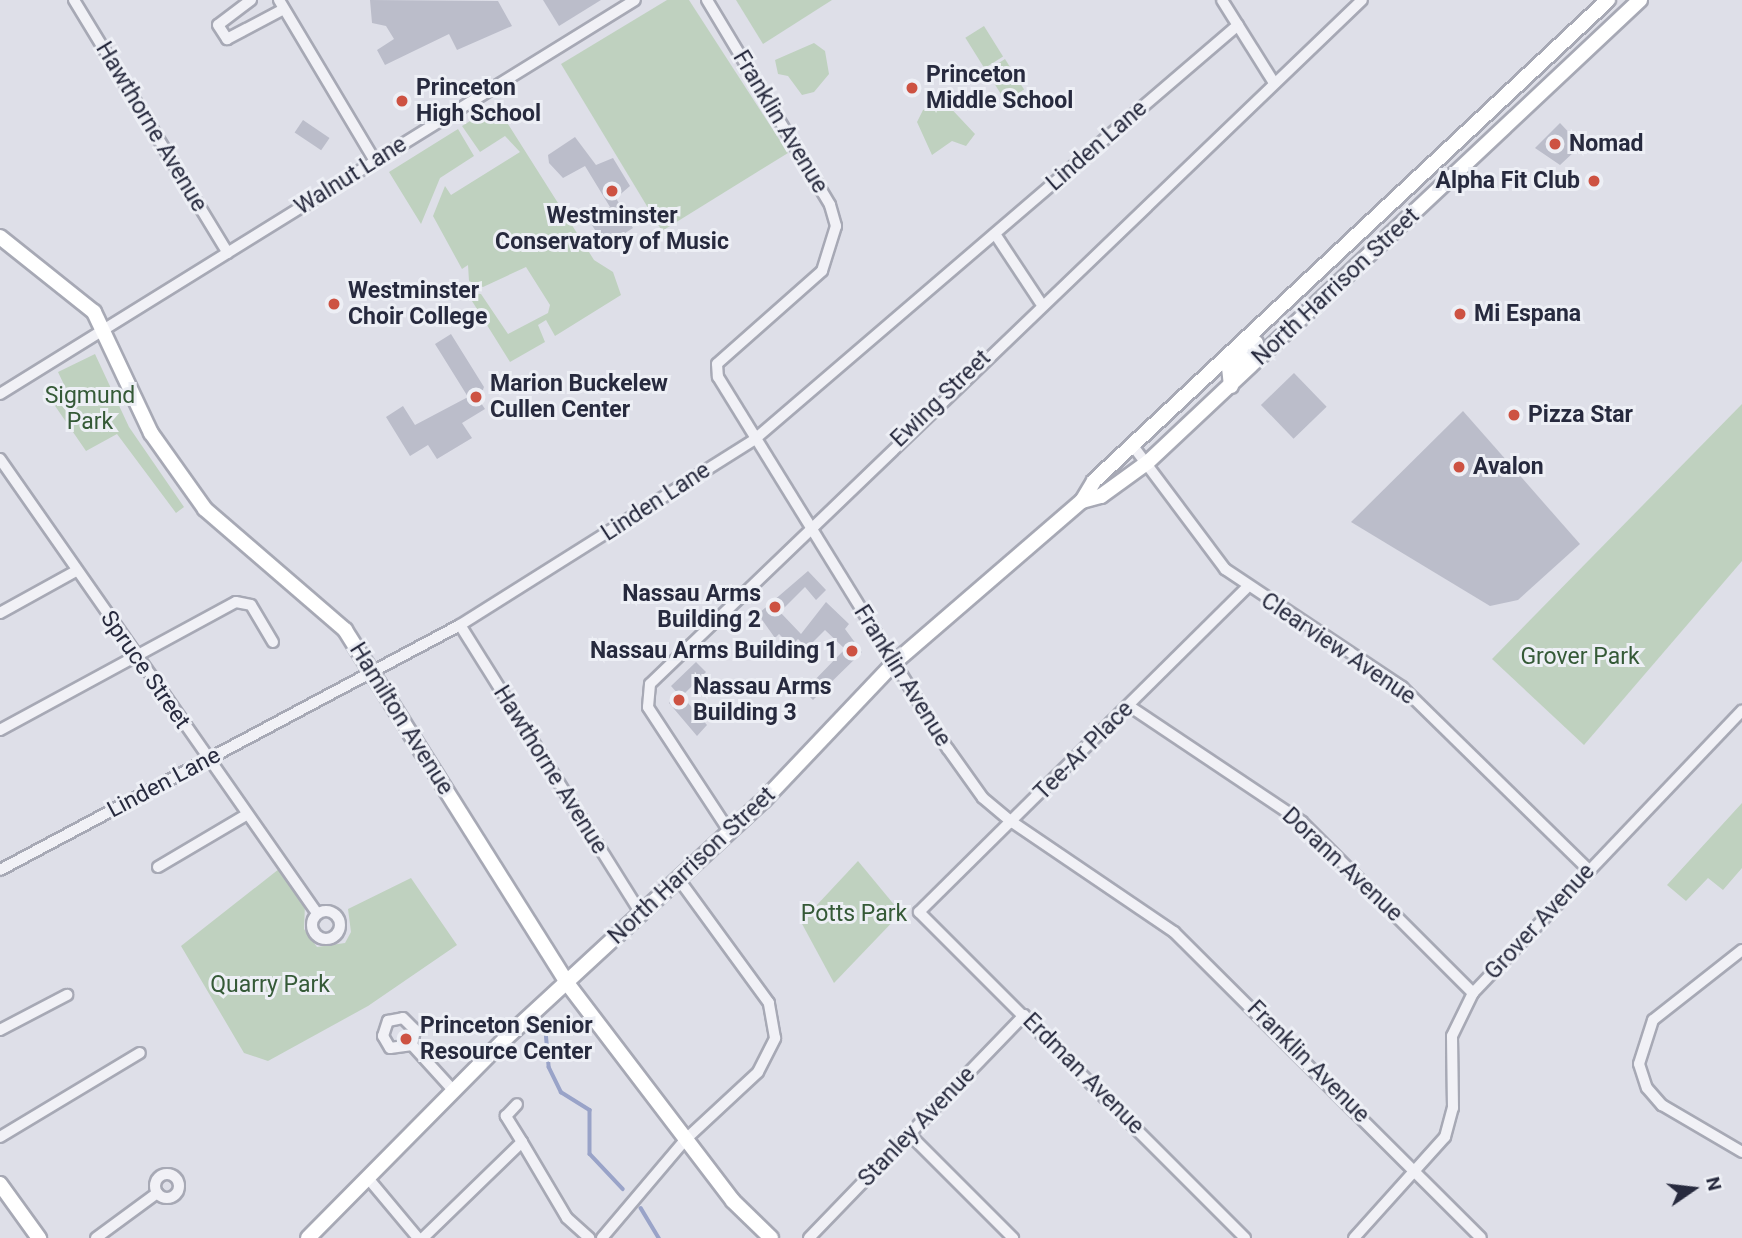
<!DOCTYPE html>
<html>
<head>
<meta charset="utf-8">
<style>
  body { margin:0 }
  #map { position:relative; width:1742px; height:1238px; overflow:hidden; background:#dedfe8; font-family:Roboto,sans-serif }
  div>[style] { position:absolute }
  .green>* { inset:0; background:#bfd1bf; transform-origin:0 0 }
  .stream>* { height:3.5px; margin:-1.75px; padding:0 1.75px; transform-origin:1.75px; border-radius:1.75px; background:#99a3c8 }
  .building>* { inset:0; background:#bbbdca; transform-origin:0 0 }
  .roads { filter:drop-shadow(2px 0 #a7a9b5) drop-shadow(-2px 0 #a7a9b5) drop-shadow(0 2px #a7a9b5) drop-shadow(0 -2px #a7a9b5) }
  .street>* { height:10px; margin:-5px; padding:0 5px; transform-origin:5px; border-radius:5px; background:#f1f1f6 }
  .street>.ring { margin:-5px; padding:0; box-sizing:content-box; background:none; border:10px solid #f1f1f6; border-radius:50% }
  .secondary>* { height:14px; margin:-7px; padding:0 7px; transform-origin:7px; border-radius:7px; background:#fff }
  .dots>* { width:19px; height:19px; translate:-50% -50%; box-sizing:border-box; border:4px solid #edeff5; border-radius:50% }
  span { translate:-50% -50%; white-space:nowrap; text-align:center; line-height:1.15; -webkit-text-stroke:6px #edeff5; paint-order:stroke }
  .poi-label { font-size:23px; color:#272a3e; font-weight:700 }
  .left { translate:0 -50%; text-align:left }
  .right { translate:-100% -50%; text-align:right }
  .street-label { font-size:23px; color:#272a3e }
  .park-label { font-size:23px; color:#355a37 }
  .north { position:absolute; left:1658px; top:1154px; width:70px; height:70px; -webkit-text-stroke:5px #edeff5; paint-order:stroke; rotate:76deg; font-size:19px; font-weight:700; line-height:28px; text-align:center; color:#272a3e }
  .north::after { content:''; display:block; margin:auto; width:24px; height:32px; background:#272a3e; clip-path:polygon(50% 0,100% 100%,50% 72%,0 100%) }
</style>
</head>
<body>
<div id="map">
  <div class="green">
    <div style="clip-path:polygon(667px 0,689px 0,788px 153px,662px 231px,561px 64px)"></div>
    <div style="clip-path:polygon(736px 0,832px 0,763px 44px)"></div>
    <div style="left:984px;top:26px;width:36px;height:22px;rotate:58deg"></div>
    <div style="clip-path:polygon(814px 43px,825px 51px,829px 74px,814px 92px,802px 95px,788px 76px,778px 74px,775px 60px)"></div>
    <div style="left:1005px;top:59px;width:36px;height:22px;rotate:58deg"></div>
    <div style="clip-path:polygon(944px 101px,975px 134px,966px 146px,952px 141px,932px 155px,917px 122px,923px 110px)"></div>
    <div style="clip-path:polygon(496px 105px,594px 260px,613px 272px,621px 295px,555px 336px,546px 320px,538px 325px,545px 342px,510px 362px,467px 293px,481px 294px,508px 334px,548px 313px,550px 305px,526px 267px,483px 287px,469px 281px,468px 265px,462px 269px,433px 216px,445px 186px,451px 195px,520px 152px,505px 136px,480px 152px,462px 126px)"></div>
    <div style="clip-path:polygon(458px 129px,474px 156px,440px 178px,421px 224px,389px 172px)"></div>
    <div style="clip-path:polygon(95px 354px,129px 427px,184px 507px,176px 513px,117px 434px,86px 451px,51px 400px,68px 393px,58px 372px)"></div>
    <div style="clip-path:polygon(1742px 404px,1742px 561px,1584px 745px,1492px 659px)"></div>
    <div style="clip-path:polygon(1742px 803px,1742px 868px,1723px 890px,1708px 878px,1686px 901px,1667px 885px)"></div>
    <div style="clip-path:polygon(858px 861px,901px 913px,834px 983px,801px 922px)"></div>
    <div style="clip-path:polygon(279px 869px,305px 904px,304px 929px,317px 947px,345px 943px,351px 932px,348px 909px,411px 878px,457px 945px,368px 1006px,268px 1061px,244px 1053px,181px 946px)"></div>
  </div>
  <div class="stream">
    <div style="left:546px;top:1031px;width:36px;rotate:85deg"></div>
    <div style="left:549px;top:1067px;width:28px;rotate:64deg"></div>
    <div style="left:561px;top:1092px;width:34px;rotate:32deg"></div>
    <div style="left:590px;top:1110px;width:44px;rotate:90deg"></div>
    <div style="left:590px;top:1154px;width:48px;rotate:46.7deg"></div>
    <div style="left:641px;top:1208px;width:35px;rotate:59deg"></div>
  </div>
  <div class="building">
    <div style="clip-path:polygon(370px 0,498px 1px,512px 26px,457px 50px,449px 34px,385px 65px,377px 50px,394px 39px,386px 26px,372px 23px)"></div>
    <div style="clip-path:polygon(543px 0,601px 0,559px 26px)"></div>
    <div style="left:303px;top:120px;width:32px;height:15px;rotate:34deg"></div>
    <div style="clip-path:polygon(1560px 123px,1575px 139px,1568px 146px,1574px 152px,1560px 165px,1535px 148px)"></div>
    <div style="clip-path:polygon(575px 137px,596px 165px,613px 158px,630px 186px,616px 198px,633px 228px,605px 246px,590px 222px,610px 207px,585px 166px,563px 178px,549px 163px,548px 155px)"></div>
    <div style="clip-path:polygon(451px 334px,484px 387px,479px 400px,485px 409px,462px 423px,472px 438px,437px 459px,428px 445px,410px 456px,386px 417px,403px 406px,415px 425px,468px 397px,435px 344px)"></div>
    <div style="left:1294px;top:373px;width:47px;height:46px;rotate:46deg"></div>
    <div style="clip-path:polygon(1463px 411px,1580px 544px,1518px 600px,1490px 606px,1351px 522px)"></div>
    <div style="clip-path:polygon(808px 571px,826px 590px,816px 600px,805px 587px,780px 612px,801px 634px,826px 602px,849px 624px,845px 629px,862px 652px,813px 700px,804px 691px,845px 649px,825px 630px,807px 648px,798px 639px,791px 646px,779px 634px,775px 638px,758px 614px)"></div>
    <div style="clip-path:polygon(696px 662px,706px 672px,682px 696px,707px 725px,697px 736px,669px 703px,678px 694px,671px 686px)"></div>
  </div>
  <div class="roads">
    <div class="street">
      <div style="left:74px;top:0;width:296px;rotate:58.7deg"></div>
      <div style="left:251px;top:0;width:41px;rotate:142.9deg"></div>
      <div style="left:218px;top:25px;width:17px;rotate:57deg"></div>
      <div style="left:227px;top:39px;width:64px;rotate:-27.8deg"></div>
      <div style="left:279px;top:0;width:187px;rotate:59.2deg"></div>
      <div style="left:707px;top:0;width:239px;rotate:59deg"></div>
      <div style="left:830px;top:205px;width:22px;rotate:74deg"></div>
      <div style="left:836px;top:226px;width:47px;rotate:107.3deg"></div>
      <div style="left:822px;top:271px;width:140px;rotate:138.5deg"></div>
      <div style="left:717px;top:364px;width:13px;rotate:86deg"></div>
      <div style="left:718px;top:377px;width:437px;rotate:58.3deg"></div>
      <div style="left:948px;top:749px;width:60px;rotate:54.5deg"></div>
      <div style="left:983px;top:798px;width:38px;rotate:40deg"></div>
      <div style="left:1012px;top:822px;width:196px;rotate:34.2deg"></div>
      <div style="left:1174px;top:932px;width:433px;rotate:44.9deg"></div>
      <div style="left:1222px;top:0;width:98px;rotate:57.9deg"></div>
      <div style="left:995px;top:234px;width:82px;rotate:56.5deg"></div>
      <div style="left:0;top:394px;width:747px;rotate:-31.82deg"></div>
      <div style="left:1133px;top:446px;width:154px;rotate:53.2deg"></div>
      <div style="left:1225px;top:569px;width:213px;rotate:33.7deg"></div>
      <div style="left:1402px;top:687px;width:262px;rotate:44.4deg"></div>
      <div style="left:0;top:459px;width:554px;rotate:55.08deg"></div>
      <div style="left:0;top:613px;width:87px;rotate:-28.9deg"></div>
      <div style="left:460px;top:625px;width:341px;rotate:57.9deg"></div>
      <div style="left:1129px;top:706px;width:208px;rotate:33.8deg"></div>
      <div style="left:1302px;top:822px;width:242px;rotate:45deg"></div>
      <div style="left:0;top:730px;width:268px;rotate:-28.5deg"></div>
      <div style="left:236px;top:602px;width:15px;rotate:11deg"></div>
      <div style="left:251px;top:605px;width:43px;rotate:59.3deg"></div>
      <div style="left:729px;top:831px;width:148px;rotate:-123.2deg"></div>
      <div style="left:648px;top:707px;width:23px;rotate:-85deg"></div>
      <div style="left:650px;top:684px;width:987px;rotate:-43.85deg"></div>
      <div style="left:158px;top:867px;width:102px;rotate:-30.6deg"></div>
      <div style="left:0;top:870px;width:521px;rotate:-28.04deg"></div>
      <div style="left:460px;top:625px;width:349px;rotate:-32.2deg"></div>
      <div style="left:755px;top:439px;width:636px;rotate:-40.6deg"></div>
      <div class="ring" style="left:312px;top:911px;width:18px;height:18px"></div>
      <div style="left:1742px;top:950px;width:113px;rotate:141.8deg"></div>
      <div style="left:1653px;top:1020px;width:46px;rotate:107.7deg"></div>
      <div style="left:1639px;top:1064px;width:25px;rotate:72deg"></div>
      <div style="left:1647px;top:1088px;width:23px;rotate:49deg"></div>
      <div style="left:1662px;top:1105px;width:93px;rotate:30.4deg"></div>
      <div style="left:0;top:1030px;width:76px;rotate:-27.6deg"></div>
      <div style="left:412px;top:1045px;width:22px;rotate:172deg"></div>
      <div style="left:390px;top:1048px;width:14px;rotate:-120deg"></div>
      <div style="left:383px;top:1036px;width:16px;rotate:-72deg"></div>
      <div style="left:388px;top:1021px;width:15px;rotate:-11deg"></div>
      <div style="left:403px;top:1018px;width:17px;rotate:45deg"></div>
      <div style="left:415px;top:1030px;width:15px;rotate:101deg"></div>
      <div style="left:412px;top:1045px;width:61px;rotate:47.7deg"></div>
      <div style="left:910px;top:1135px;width:146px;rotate:45deg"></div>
      <div style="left:0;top:1137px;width:163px;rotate:-31deg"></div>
      <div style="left:522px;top:1142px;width:88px;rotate:59.4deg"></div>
      <div style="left:567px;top:1218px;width:30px;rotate:42deg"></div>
      <div class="ring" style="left:155px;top:1174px;width:14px;height:14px"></div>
      <div style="left:367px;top:1177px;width:80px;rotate:50.1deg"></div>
      <div style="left:96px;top:1238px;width:76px;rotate:-36.4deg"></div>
      <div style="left:423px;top:1238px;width:138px;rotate:-44.1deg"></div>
      <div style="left:522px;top:1142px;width:31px;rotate:-122deg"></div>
      <div style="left:506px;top:1116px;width:16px;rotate:-47deg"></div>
      <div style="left:602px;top:1238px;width:130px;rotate:-49.7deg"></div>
      <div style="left:686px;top:1139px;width:98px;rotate:-42.9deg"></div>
      <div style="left:758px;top:1072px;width:38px;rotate:-63deg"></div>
      <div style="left:775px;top:1038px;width:36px;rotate:-100deg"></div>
      <div style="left:769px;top:1003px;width:155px;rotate:-126.1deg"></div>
      <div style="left:809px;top:1238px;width:310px;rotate:-46deg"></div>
      <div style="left:1245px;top:1238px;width:461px;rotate:-135deg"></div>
      <div style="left:919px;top:912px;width:460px;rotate:-44.7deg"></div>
      <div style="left:1354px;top:1238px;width:136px;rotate:-48deg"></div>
      <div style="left:1445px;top:1137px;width:30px;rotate:-75deg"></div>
      <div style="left:1453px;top:1108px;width:72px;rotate:-90.8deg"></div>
      <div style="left:1452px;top:1036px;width:48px;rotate:-64deg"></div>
      <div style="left:1473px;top:993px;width:390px;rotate:-46.4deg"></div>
    </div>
    <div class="secondary">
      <div style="left:0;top:237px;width:120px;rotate:38.6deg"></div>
      <div style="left:94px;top:312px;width:134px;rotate:64.8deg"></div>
      <div style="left:151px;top:433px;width:93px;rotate:54.6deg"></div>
      <div style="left:205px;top:509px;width:185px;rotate:40.8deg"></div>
      <div style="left:345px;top:630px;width:417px;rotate:57.8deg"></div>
      <div style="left:567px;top:983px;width:274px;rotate:52.7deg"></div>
      <div style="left:733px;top:1201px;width:53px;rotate:44.2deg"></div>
      <div style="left:1231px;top:386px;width:18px;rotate:-96deg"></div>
      <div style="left:1229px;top:368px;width:37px;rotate:-43deg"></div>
      <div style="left:1082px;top:501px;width:20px;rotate:-15deg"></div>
      <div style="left:1101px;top:496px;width:58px;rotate:-35.9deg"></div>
      <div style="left:1148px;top:462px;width:675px;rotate:-43.2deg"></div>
      <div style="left:0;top:1184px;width:67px;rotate:54.2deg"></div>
      <div style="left:308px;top:1238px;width:283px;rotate:-45.3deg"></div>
      <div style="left:507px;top:1037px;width:350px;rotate:-42.7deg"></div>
      <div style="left:764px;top:800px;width:189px;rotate:-46.5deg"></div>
      <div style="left:894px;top:663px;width:248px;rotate:-40.8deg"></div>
      <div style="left:1082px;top:501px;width:23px;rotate:-59deg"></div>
      <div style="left:1094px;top:481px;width:704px;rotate:-43.1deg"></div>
    </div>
  </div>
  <div class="dots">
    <div style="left:912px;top:88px;background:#cd5242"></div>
    <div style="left:402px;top:101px;background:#cd5242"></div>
    <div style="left:1555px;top:144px;background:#cd5242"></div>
    <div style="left:1594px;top:181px;background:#cd5242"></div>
    <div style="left:612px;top:191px;background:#cd5242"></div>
    <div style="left:334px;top:304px;background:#cd5242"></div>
    <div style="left:1460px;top:314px;background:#cd5242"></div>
    <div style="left:476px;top:397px;background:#cd5242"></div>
    <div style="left:1514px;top:415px;background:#cd5242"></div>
    <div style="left:1459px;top:467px;background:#cd5242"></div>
    <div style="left:775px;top:607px;background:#cd5242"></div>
    <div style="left:852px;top:651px;background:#cd5242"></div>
    <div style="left:679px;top:700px;background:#cd5242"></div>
    <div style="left:406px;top:1039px;background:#cd5242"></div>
  </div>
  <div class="poi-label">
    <span class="left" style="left:926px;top:88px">Princeton<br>Middle School</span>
    <span class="left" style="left:416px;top:101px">Princeton<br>High School</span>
    <span class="left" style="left:1569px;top:144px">Nomad</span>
    <span class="right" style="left:1580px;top:181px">Alpha Fit Club</span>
    <span style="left:612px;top:229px">Westminster<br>Conservatory of Music</span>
    <span class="left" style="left:348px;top:304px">Westminster<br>Choir College</span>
    <span class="left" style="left:1474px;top:314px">Mi Espana</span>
    <span class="left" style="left:490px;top:397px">Marion Buckelew<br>Cullen Center</span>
    <span class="left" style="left:1528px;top:415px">Pizza Star</span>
    <span class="left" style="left:1473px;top:467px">Avalon</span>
    <span class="right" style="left:761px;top:607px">Nassau Arms<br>Building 2</span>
    <span class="right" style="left:838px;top:651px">Nassau Arms Building 1</span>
    <span class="left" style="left:693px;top:700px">Nassau Arms<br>Building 3</span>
    <span class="left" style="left:420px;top:1039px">Princeton Senior<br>Resource Center</span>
  </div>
  <div class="street-label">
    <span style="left:780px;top:122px;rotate:59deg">Franklin Avenue</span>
    <span style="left:151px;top:127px;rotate:59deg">Hawthorne Avenue</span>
    <span style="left:1097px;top:146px;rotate:-41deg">Linden Lane</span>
    <span style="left:351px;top:176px;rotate:-32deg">Walnut Lane</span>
    <span style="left:1336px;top:287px;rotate:-43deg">North Harrison Street</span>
    <span style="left:941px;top:399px;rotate:-44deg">Ewing Street</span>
    <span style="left:656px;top:502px;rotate:-33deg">Linden Lane</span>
    <span style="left:1338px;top:649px;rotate:34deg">Clearview Avenue</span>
    <span style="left:145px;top:670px;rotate:55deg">Spruce Street</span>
    <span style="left:902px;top:676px;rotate:58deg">Franklin Avenue</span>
    <span style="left:401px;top:719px;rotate:58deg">Hamilton Avenue</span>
    <span style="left:1084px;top:751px;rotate:-45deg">Tee-Ar Place</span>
    <span style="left:550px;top:770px;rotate:58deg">Hawthorne Avenue</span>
    <span style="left:164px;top:783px;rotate:-28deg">Linden Lane</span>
    <span style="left:1342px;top:865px;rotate:43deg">Dorann Avenue</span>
    <span style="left:692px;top:866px;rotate:-43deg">North Harrison Street</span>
    <span style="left:1540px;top:922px;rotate:-47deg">Grover Avenue</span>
    <span style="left:1308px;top:1062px;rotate:45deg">Franklin Avenue</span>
    <span style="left:1083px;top:1074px;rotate:45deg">Erdman Avenue</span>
    <span style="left:917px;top:1127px;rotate:-46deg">Stanley Avenue</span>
  </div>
  <div class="park-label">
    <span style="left:90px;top:409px">Sigmund<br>Park</span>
    <span style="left:1580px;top:657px">Grover Park</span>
    <span style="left:854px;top:914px">Potts Park</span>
    <span style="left:270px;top:985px">Quarry Park</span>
  </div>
  <div class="north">N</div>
</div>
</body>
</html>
